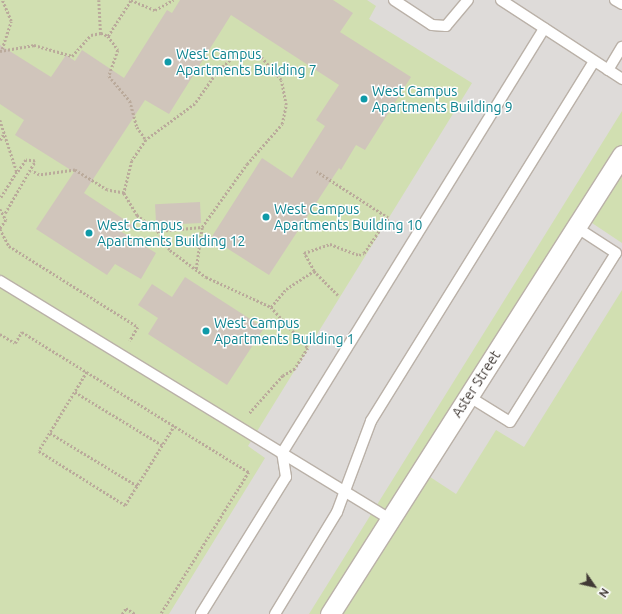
<!DOCTYPE html>
<html>
<head>
<meta charset="utf-8">
<style>
  body { margin:0 }
  #map { position:relative; width:622px; height:614px; overflow:hidden; background:#f0eae4; font-family:Ubuntu,sans-serif }
  div>[style] { position:absolute }
  .green>* { inset:0; background:#d1dfb1; transform-origin:0 0 }
  .parking>* { inset:0; background:#dedbd9 }
  .building>* { inset:0; background:#d0c5bb; transform-origin:0 0 }
  .path>* { height:2.5px; margin-top:-1.25px; transform-origin:0; background:repeating-linear-gradient(90deg,#baaa9b 0 2px,transparent 0 4px) }
  .roads { filter:drop-shadow(1px 0 #bab1a8) drop-shadow(-1px 0 #bab1a8) drop-shadow(0 1px #bab1a8) drop-shadow(0 -1px #bab1a8) }
  .service>* { height:10px; margin:-5px; padding:0 5px; transform-origin:5px; border-radius:5px; background:#fff }
  .minor>* { height:19px; margin:-9.5px; padding:0 9.5px; transform-origin:9.5px; border-radius:9.5px; background:#fff }
  .dots>* { width:11px; height:11px; translate:-50% -50%; box-sizing:border-box; border:2px solid #fff; border-radius:50% }
  span { translate:-50% -50%; white-space:nowrap; text-align:center; line-height:1.15; -webkit-text-stroke:3px #fff; paint-order:stroke }
  .culture-label { font-size:14px; color:#0d838f }
  .left { translate:0 -50%; text-align:left }
  .street-label { font-size:14px; color:#413a35 }
  .north { position:absolute; left:574px; top:566px; width:40px; height:40px; -webkit-text-stroke:3px #fff; paint-order:stroke; rotate:124deg; font-size:11px; font-weight:700; line-height:16px; text-align:center; color:#413a35 }
  .north::after { content:''; display:block; margin:auto; width:14px; height:18px; background:#413a35; clip-path:polygon(50% 0,100% 100%,50% 72%,0 100%) }
</style>
</head>
<body>
<div id="map">
  <div class="green">
    <div style="left:0;top:0;width:622px;height:614px"></div>
  </div>
  <div class="parking">
    <div style="clip-path:polygon(367px 0,622px 0,622px 111px,309px 614px,169px 614px,265px 458px,248px 446px,472px 83px,369px 19px,376px 6px)"></div>
    <div style="clip-path:polygon(583px 217px,622px 243px,622px 290px,524px 447px,496px 430px,456px 494px,421px 471px)"></div>
  </div>
  <div class="building">
    <div style="clip-path:polygon(180px 0,333px 0,353px 13px,340px 32px,411px 77px,365px 150px,356px 145px,341px 170px,339px 168px,269px 275px,211px 238px,262px 158px,292px 178px,325px 126px,316px 120px,339px 85px,231px 15px,169px 114px,145px 100px,84px 193px,137px 228px,117px 229px,156px 253px,141px 279px,115px 264px,107px 275px,36px 229px,74px 172px,15px 135px,24px 120px,0 104px,0 45px,51px 77px,66px 55px,75px 61px,82px 50px,124px 78px,167px 10px,172px 13px)"></div>
    <div style="left:200px;top:202px;width:21px;height:45px;rotate:87deg"></div>
    <div style="clip-path:polygon(185px 277px,264px 328px,227px 385px,148px 334px,158px 318px,138px 305px,152px 284px,172px 297px)"></div>
  </div>
  <div class="path">
    <div style="left:99px;top:0;width:33px;rotate:87deg"></div>
    <div style="left:131px;top:0;width:26px;rotate:23deg"></div>
    <div style="left:155px;top:10px;width:21px;rotate:-29deg"></div>
    <div style="left:108px;top:36px;width:43px;rotate:-57.4deg"></div>
    <div style="left:2px;top:49px;width:29px;rotate:-72deg"></div>
    <div style="left:11px;top:21px;width:23px;rotate:-113deg"></div>
    <div style="left:0;top:51px;width:35px;rotate:-10deg"></div>
    <div style="left:34px;top:45px;width:40px;rotate:16deg"></div>
    <div style="left:72px;top:56px;width:28px;rotate:-48deg"></div>
    <div style="left:91px;top:35px;width:10px;rotate:-11deg"></div>
    <div style="left:101px;top:33px;width:8px;rotate:23deg"></div>
    <div style="left:108px;top:36px;width:17px;rotate:54deg"></div>
    <div style="left:118px;top:50px;width:28px;rotate:109deg"></div>
    <div style="left:109px;top:76px;width:33px;rotate:50deg"></div>
    <div style="left:130px;top:101px;width:27px;rotate:75deg"></div>
    <div style="left:137px;top:127px;width:16px;rotate:55deg"></div>
    <div style="left:146px;top:140px;width:25px;rotate:124deg"></div>
    <div style="left:132px;top:161px;width:33px;rotate:104deg"></div>
    <div style="left:124px;top:193px;width:17px;rotate:-170deg"></div>
    <div style="left:107px;top:190px;width:38px;rotate:-148deg"></div>
    <div style="left:75px;top:170px;width:36px;rotate:172deg"></div>
    <div style="left:39px;top:175px;width:8px;rotate:-150deg"></div>
    <div style="left:0;top:120px;width:55px;rotate:71.9deg"></div>
    <div style="left:17px;top:172px;width:32px;rotate:122deg"></div>
    <div style="left:0;top:140px;width:8px;rotate:-60deg"></div>
    <div style="left:124px;top:193px;width:26px;rotate:59deg"></div>
    <div style="left:137px;top:215px;width:26px;rotate:37deg"></div>
    <div style="left:158px;top:231px;width:44px;rotate:-5.2deg"></div>
    <div style="left:202px;top:227px;width:77px;rotate:-54.5deg"></div>
    <div style="left:247px;top:164px;width:53px;rotate:-48.8deg"></div>
    <div style="left:282px;top:124px;width:19px;rotate:-78deg"></div>
    <div style="left:286px;top:105px;width:25px;rotate:-101deg"></div>
    <div style="left:281px;top:80px;width:30px;rotate:-131deg"></div>
    <div style="left:261px;top:57px;width:16px;rotate:-158deg"></div>
    <div style="left:246px;top:51px;width:11px;rotate:158deg"></div>
    <div style="left:236px;top:55px;width:24px;rotate:138deg"></div>
    <div style="left:218px;top:71px;width:40px;rotate:124.9deg"></div>
    <div style="left:195px;top:104px;width:61px;rotate:143.7deg"></div>
    <div style="left:0;top:209px;width:13px;rotate:61deg"></div>
    <div style="left:6px;top:220px;width:11px;rotate:124deg"></div>
    <div style="left:5px;top:213px;width:60px;rotate:-60deg"></div>
    <div style="left:35px;top:161px;width:9px;rotate:-174deg"></div>
    <div style="left:26px;top:160px;width:14px;rotate:124deg"></div>
    <div style="left:0;top:229px;width:19px;rotate:62deg"></div>
    <div style="left:9px;top:246px;width:152px;rotate:32.1deg"></div>
    <div style="left:138px;top:327px;width:16px;rotate:120deg"></div>
    <div style="left:158px;top:231px;width:22px;rotate:58deg"></div>
    <div style="left:170px;top:250px;width:45px;rotate:36.9deg"></div>
    <div style="left:206px;top:277px;width:72px;rotate:24.8deg"></div>
    <div style="left:271px;top:307px;width:55px;rotate:47.9deg"></div>
    <div style="left:308px;top:348px;width:25px;rotate:122deg"></div>
    <div style="left:295px;top:369px;width:14px;rotate:150deg"></div>
    <div style="left:283px;top:376px;width:51px;rotate:131.8deg"></div>
    <div style="left:196px;top:269px;width:42px;rotate:-81.9deg"></div>
    <div style="left:314px;top:271px;width:21px;rotate:-119deg"></div>
    <div style="left:304px;top:253px;width:28px;rotate:-19deg"></div>
    <div style="left:330px;top:244px;width:31px;rotate:21deg"></div>
    <div style="left:359px;top:255px;width:5px;rotate:-22deg"></div>
    <div style="left:364px;top:253px;width:42px;rotate:-55.6deg"></div>
    <div style="left:388px;top:218px;width:85px;rotate:-147.1deg"></div>
    <div style="left:271px;top:307px;width:23px;rotate:-50deg"></div>
    <div style="left:286px;top:289px;width:33px;rotate:-33deg"></div>
    <div style="left:314px;top:271px;width:34px;rotate:45deg"></div>
    <div style="left:0;top:334px;width:17px;rotate:31deg"></div>
    <div style="left:15px;top:343px;width:13px;rotate:-58deg"></div>
    <div style="left:22px;top:332px;width:267px;rotate:31.7deg"></div>
    <div style="left:249px;top:472px;width:167px;rotate:121.8deg"></div>
    <div style="left:87px;top:372px;width:92px;rotate:121.3deg"></div>
    <div style="left:39px;top:451px;width:102px;rotate:32.1deg"></div>
    <div style="left:125px;top:505px;width:93px;rotate:-58.2deg"></div>
    <div style="left:75px;top:392px;width:102px;rotate:31.3deg"></div>
    <div style="left:50px;top:433px;width:103px;rotate:31.1deg"></div>
    <div style="left:122px;top:614px;width:7px;rotate:-56deg"></div>
    <div style="left:126px;top:608px;width:11px;rotate:34deg"></div>
  </div>
  <div class="roads">
    <div class="service">
      <div style="left:394px;top:0;width:45px;rotate:33.3deg"></div>
      <div style="left:432px;top:25px;width:14px;rotate:4deg"></div>
      <div style="left:446px;top:26px;width:34px;rotate:-50deg"></div>
      <div style="left:501px;top:0;width:145px;rotate:33.1deg"></div>
      <div style="left:615px;top:0;width:8px;rotate:30deg"></div>
      <div style="left:608px;top:70px;width:27px;rotate:-59deg"></div>
      <div style="left:0;top:281px;width:457px;rotate:31.4deg"></div>
      <div style="left:468px;top:396px;width:49px;rotate:31.8deg"></div>
      <div style="left:510px;top:422px;width:199px;rotate:-57.9deg"></div>
      <div style="left:616px;top:253px;width:48px;rotate:-147deg"></div>
      <div style="left:201px;top:614px;width:161px;rotate:-58.2deg"></div>
      <div style="left:286px;top:477px;width:24px;rotate:-99deg"></div>
      <div style="left:282px;top:453px;width:499px;rotate:-58.3deg"></div>
      <div style="left:275px;top:614px;width:119px;rotate:-58.7deg"></div>
      <div style="left:337px;top:512px;width:97px;rotate:-69.5deg"></div>
      <div style="left:371px;top:421px;width:423px;rotate:-58.2deg"></div>
    </div>
    <div class="minor">
      <div style="left:330px;top:614px;width:544px;rotate:-57.54deg"></div>
    </div>
  </div>
  <div class="dots">
    <div style="left:168px;top:62px;background:#0f9aa8"></div>
    <div style="left:364px;top:99px;background:#0f9aa8"></div>
    <div style="left:266px;top:217px;background:#0f9aa8"></div>
    <div style="left:89px;top:233px;background:#0f9aa8"></div>
    <div style="left:206px;top:331px;background:#0f9aa8"></div>
  </div>
  <div class="culture-label">
    <span class="left" style="left:176px;top:62px">West Campus<br>Apartments Building 7</span>
    <span class="left" style="left:372px;top:99px">West Campus<br>Apartments Building 9</span>
    <span class="left" style="left:274px;top:217px">West Campus<br>Apartments Building 10</span>
    <span class="left" style="left:97px;top:233px">West Campus<br>Apartments Building 12</span>
    <span class="left" style="left:214px;top:331px">West Campus<br>Apartments Building 1</span>
  </div>
  <div class="street-label">
    <span style="left:476px;top:384px;rotate:-57deg">Aster Street</span>
  </div>
  <div class="north">N</div>
</div>
</body>
</html>
